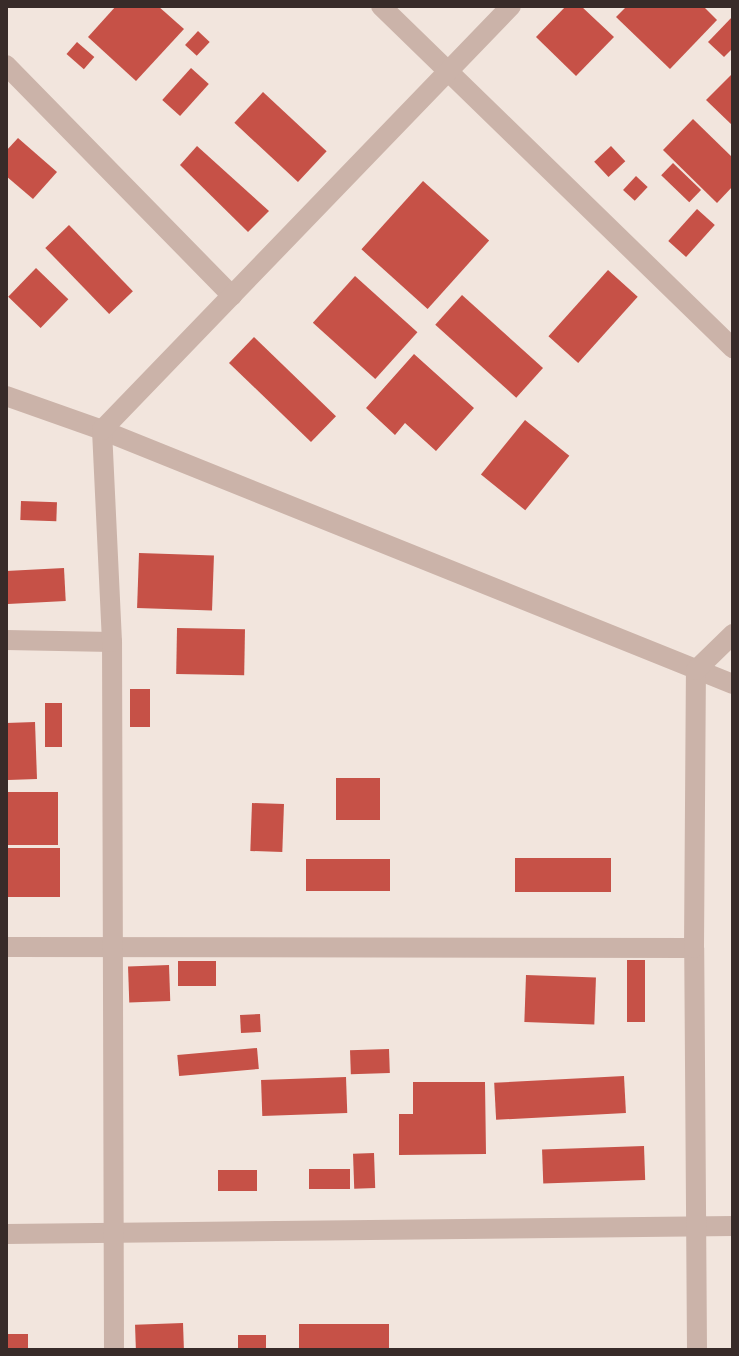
<!DOCTYPE html>
<html>
<head>
<meta charset="utf-8">
<style>
  body { margin:0 }
  #map { position:relative; width:739px; height:1356px; overflow:hidden; background:#f2e5dd; font-family:Commissioner,sans-serif }
  div>[style] { position:absolute }
  .building>* { inset:0; background:#c65147; transform-origin:0 0 }
  .minor>* { height:20px; margin:-10px; padding:0 10px; transform-origin:10px; border-radius:10px; background:#cbb3a9 }
  span { translate:-50% -50%; white-space:nowrap; text-align:center; line-height:1.15; -webkit-text-stroke:7px #faf0ea; paint-order:stroke }
  .frame { position:absolute; inset:0; border:8px solid #382b29; pointer-events:none }
</style>
</head>
<body>
<div id="map">
  <div class="building">
    <div style="clip-path:polygon(116px 6px,158px 6px,184px 29px,136px 81px,88px 37px)"></div>
    <div style="clip-path:polygon(566px 6px,581px 6px,614px 37px,576px 76px,536px 37px)"></div>
    <div style="clip-path:polygon(627px 6px,703px 6px,717px 20px,670px 69px,616px 17px)"></div>
    <div style="clip-path:polygon(733px 16px,733px 48px,724px 57px,708px 42px)"></div>
    <div style="left:198px;top:31px;width:16px;height:19px;rotate:43deg"></div>
    <div style="left:77px;top:42px;width:23px;height:16px;rotate:41deg"></div>
    <div style="left:191px;top:68px;width:24px;height:43px;rotate:42deg"></div>
    <div style="clip-path:polygon(733px 73px,733px 126px,706px 100px)"></div>
    <div style="left:263px;top:92px;width:87px;height:42px;rotate:43deg"></div>
    <div style="clip-path:polygon(693px 119px,733px 158px,733px 186px,717px 203px,663px 150px)"></div>
    <div style="clip-path:polygon(18px 138px,57px 172px,33px 199px,6px 176px,6px 151px)"></div>
    <div style="clip-path:polygon(197px 146px,269px 211px,248px 232px,180px 165px)"></div>
    <div style="left:611px;top:146px;width:21px;height:23px;rotate:47deg"></div>
    <div style="left:673px;top:163px;width:39px;height:17px;rotate:44deg"></div>
    <div style="left:636px;top:176px;width:16px;height:19px;rotate:43deg"></div>
    <div style="left:423px;top:181px;width:89px;height:92px;rotate:42deg"></div>
    <div style="left:697px;top:209px;width:24px;height:43px;rotate:42deg"></div>
    <div style="left:69px;top:225px;width:92px;height:33px;rotate:46deg"></div>
    <div style="left:36px;top:268px;width:45px;height:40px;rotate:44deg"></div>
    <div style="left:608px;top:270px;width:40px;height:89px;rotate:42deg"></div>
    <div style="left:355px;top:276px;width:84px;height:63px;rotate:42deg"></div>
    <div style="left:462px;top:295px;width:109px;height:40px;rotate:42deg"></div>
    <div style="left:254px;top:337px;width:114px;height:36px;rotate:44deg"></div>
    <div style="clip-path:polygon(414px 354px,474px 408px,436px 451px,405px 423px,395px 435px,366px 408px)"></div>
    <div style="left:525px;top:420px;width:57px;height:70px;rotate:39deg"></div>
    <div style="left:21px;top:501px;width:36px;height:19px;rotate:2deg"></div>
    <div style="left:139px;top:553px;width:75px;height:55px;rotate:2deg"></div>
    <div style="left:64px;top:568px;width:33px;height:58px;rotate:87deg"></div>
    <div style="left:177px;top:628px;width:68px;height:46px;rotate:1deg"></div>
    <div style="left:130px;top:689px;width:20px;height:38px"></div>
    <div style="left:45px;top:703px;width:17px;height:44px"></div>
    <div style="left:35px;top:722px;width:57px;height:29px;rotate:88deg"></div>
    <div style="left:336px;top:778px;width:44px;height:42px"></div>
    <div style="left:6px;top:792px;width:52px;height:53px"></div>
    <div style="left:252px;top:803px;width:32px;height:48px;rotate:2deg"></div>
    <div style="left:60px;top:848px;width:49px;height:54px;rotate:90deg"></div>
    <div style="left:515px;top:858px;width:96px;height:34px"></div>
    <div style="left:390px;top:859px;width:32px;height:84px;rotate:90deg"></div>
    <div style="left:627px;top:960px;width:18px;height:62px"></div>
    <div style="left:216px;top:961px;width:25px;height:38px;rotate:90deg"></div>
    <div style="left:169px;top:965px;width:36px;height:41px;rotate:88deg"></div>
    <div style="left:526px;top:975px;width:70px;height:47px;rotate:2deg"></div>
    <div style="left:260px;top:1014px;width:18px;height:20px;rotate:87deg"></div>
    <div style="left:257px;top:1048px;width:21px;height:80px;rotate:85deg"></div>
    <div style="left:389px;top:1049px;width:24px;height:39px;rotate:88deg"></div>
    <div style="left:624px;top:1076px;width:37px;height:130px;rotate:87deg"></div>
    <div style="left:346px;top:1077px;width:36px;height:85px;rotate:88deg"></div>
    <div style="clip-path:polygon(413px 1082px,485px 1082px,486px 1154px,399px 1155px,399px 1114px,413px 1114px)"></div>
    <div style="left:644px;top:1146px;width:34px;height:102px;rotate:88deg"></div>
    <div style="left:374px;top:1153px;width:35px;height:21px;rotate:88deg"></div>
    <div style="left:350px;top:1169px;width:20px;height:41px;rotate:90deg"></div>
    <div style="left:257px;top:1170px;width:21px;height:39px;rotate:90deg"></div>
    <div style="left:183px;top:1323px;width:27px;height:48px;rotate:88deg"></div>
    <div style="left:389px;top:1324px;width:26px;height:90px;rotate:90deg"></div>
    <div style="left:6px;top:1334px;width:22px;height:16px"></div>
    <div style="left:266px;top:1335px;width:15px;height:28px;rotate:90deg"></div>
  </div>
  <div class="minor">
    <div style="left:381px;top:6px;width:491px;rotate:44.2deg"></div>
    <div style="left:6px;top:65px;width:323px;rotate:45.6deg"></div>
    <div style="left:6px;top:396px;width:102px;rotate:19.5deg"></div>
    <div style="left:102px;top:430px;width:680px;rotate:21.93deg"></div>
    <div style="left:6px;top:640px;width:106px;rotate:1.1deg"></div>
    <div style="left:6px;top:947px;width:688px;rotate:0.08deg"></div>
    <div style="left:6px;top:1234px;width:727px;rotate:-0.63deg"></div>
    <div style="left:114px;top:1350px;width:708px;rotate:-90.16deg"></div>
    <div style="left:112px;top:642px;width:212px;rotate:-92.7deg"></div>
    <div style="left:102px;top:430px;width:589px;rotate:-46.03deg"></div>
    <div style="left:697px;top:1350px;width:402px;rotate:-90.4deg"></div>
    <div style="left:694px;top:948px;width:278px;rotate:-89.6deg"></div>
    <div style="left:696px;top:670px;width:52px;rotate:-44.2deg"></div>
  </div>
  <div class="frame"></div>
</div>
</body>
</html>
